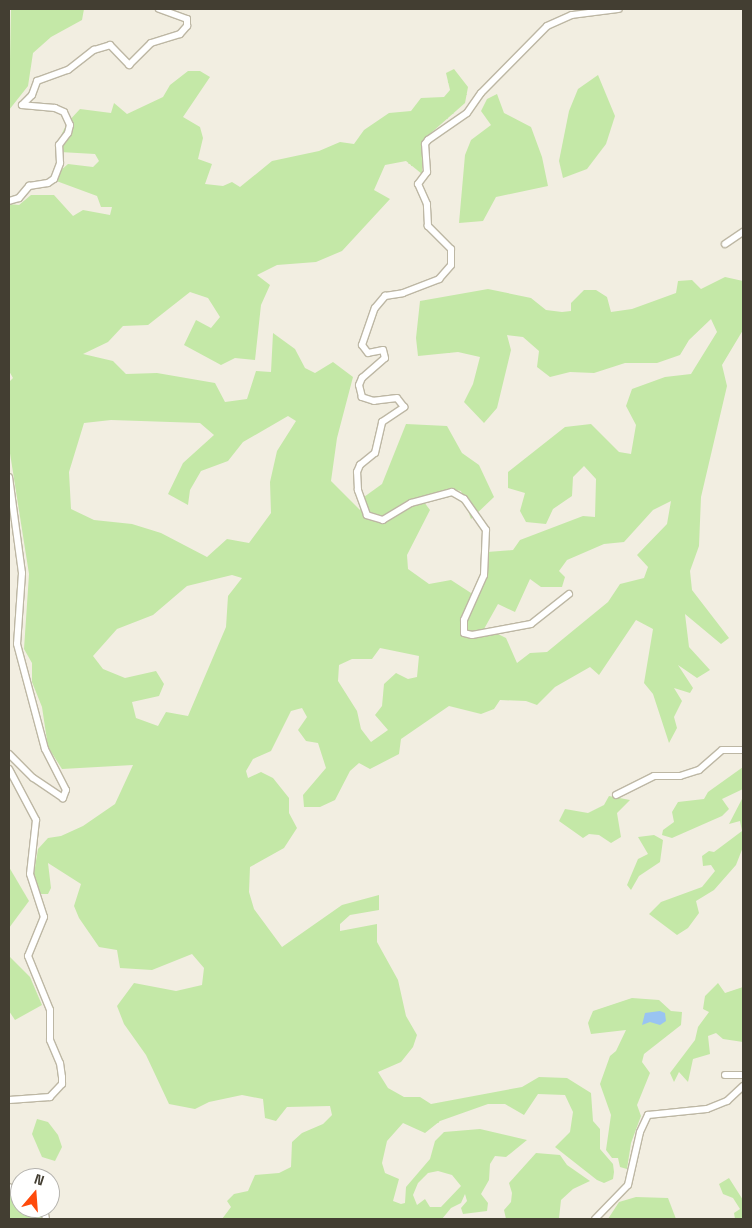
<!DOCTYPE html>
<html>
<head>
<meta charset="utf-8">
<style>
  body { margin:0 }
  #map { position:relative; width:752px; height:1228px; overflow:hidden; background:#f2eee1; font-family:"Space Grotesk",sans-serif }
  div>[style] { position:absolute }
  .green>* { inset:0; background:#c4e8a7 }
  .water>* { inset:0; background:#99c4f2 }
  .roads { filter:drop-shadow(1px 0 #bdb7a4) drop-shadow(-1px 0 #bdb7a4) drop-shadow(0 1px #bdb7a4) drop-shadow(0 -1px #bdb7a4) }
  .minor>* { height:6px; margin:-3px; padding:0 3px; transform-origin:3px; border-radius:3px; background:#fff }
  span { translate:-50% -50%; white-space:nowrap; text-align:center; line-height:1.15; -webkit-text-stroke:4.5px #fff; paint-order:stroke }
  .frame { position:absolute; inset:0; border:10px solid #433e32; pointer-events:none }
  .north { position:absolute; left:10px; top:1168px; width:50px; height:50px; box-sizing:border-box; background:#fff; border:1px solid #b4b2ad; border-radius:50%; rotate:18deg; font-size:14px; font-weight:700; line-height:20px; text-align:center; color:#433e32 }
  .north::after { content:''; display:block; margin:auto; width:18px; height:22px; background:#ff4a0b; clip-path:polygon(50% 0,100% 100%,50% 72%,0 100%) }
</style>
</head>
<body>
<div id="map">
  <div class="green">
    <div style="clip-path:polygon(11px 9px,84px 9px,82px 20px,51px 37px,33px 53px,28px 86px,9px 110px)"></div>
    <div style="clip-path:polygon(evenodd,454px 69px,468px 87px,465px 103px,423px 140px,422px 174px,406px 161px,385px 165px,374px 190px,390px 199px,342px 251px,316px 262px,277px 265px,257px 275px,270px 285px,261px 305px,255px 360px,235px 358px,221px 365px,184px 345px,196px 320px,211px 328px,220px 317px,208px 298px,190px 292px,148px 325px,123px 326px,108px 342px,83px 354px,113px 361px,126px 374px,157px 373px,215px 383px,225px 402px,247px 399px,256px 371px,271px 372px,273px 333px,295px 349px,305px 368px,315px 373px,333px 362px,353px 377px,337px 438px,331px 481px,360px 510px,364px 497px,382px 484px,406px 424px,447px 426px,462px 453px,479px 465px,494px 497px,471px 519px,461px 491px,451px 489px,421px 498px,430px 510px,407px 555px,408px 569px,429px 584px,451px 580px,471px 593px,480px 592px,487px 552px,513px 550px,520px 540px,583px 516px,595px 517px,596px 479px,584px 466px,573px 477px,572px 496px,553px 509px,546px 524px,526px 522px,520px 511px,525px 493px,508px 488px,508px 472px,565px 427px,591px 424px,619px 452px,631px 454px,636px 425px,626px 406px,632px 389px,665px 377px,691px 374px,717px 332px,711px 319px,689px 340px,680px 355px,657px 363px,625px 363px,594px 373px,570px 372px,550px 377px,537px 367px,539px 351px,523px 337px,507px 335px,511px 350px,497px 408px,484px 423px,464px 402px,473px 384px,480px 357px,458px 352px,418px 356px,416px 338px,420px 301px,488px 289px,531px 298px,546px 310px,562px 312px,571px 311px,571px 303px,584px 290px,596px 290px,607px 297px,611px 312px,632px 309px,676px 293px,678px 281px,692px 280px,701px 289px,725px 277px,743px 281px,743px 330px,722px 365px,727px 386px,701px 497px,699px 546px,690px 571px,692px 590px,729px 638px,721px 644px,685px 614px,689px 647px,710px 670px,697px 678px,678px 665px,693px 688px,690px 693px,674px 688px,682px 701px,674px 717px,677px 728px,669px 743px,653px 694px,644px 683px,653px 629px,636px 620px,599px 675px,590px 667px,555px 687px,537px 705px,526px 701px,500px 700px,494px 709px,481px 714px,449px 706px,401px 739px,399px 754px,370px 769px,359px 763px,350px 771px,335px 800px,320px 807px,304px 807px,303px 795px,326px 768px,318px 743px,306px 741px,298px 730px,307px 717px,302px 708px,291px 711px,271px 751px,253px 759px,246px 771px,248px 778px,261px 772px,273px 778px,289px 798px,289px 813px,297px 828px,284px 848px,250px 867px,249px 892px,254px 909px,282px 947px,342px 905px,379px 895px,379px 910px,350px 915px,340px 924px,340px 931px,377px 924px,377px 942px,398px 980px,406px 1016px,417px 1035px,413px 1047px,401px 1062px,378px 1072px,388px 1088px,404px 1097px,420px 1097px,431px 1104px,522px 1087px,539px 1077px,567px 1078px,591px 1093px,593px 1121px,600px 1129px,600px 1149px,613px 1164px,614px 1172px,613px 1179px,604px 1183px,597px 1180px,555px 1147px,570px 1132px,573px 1112px,565px 1095px,538px 1094px,524px 1115px,505px 1104px,488px 1104px,440px 1121px,425px 1133px,403px 1123px,387px 1141px,382px 1163px,385px 1173px,399px 1179px,393px 1201px,401px 1204px,405px 1203px,406px 1187px,430px 1159px,435px 1141px,444px 1132px,480px 1129px,527px 1140px,506px 1157px,495px 1156px,490px 1164px,489px 1180px,481px 1194px,488px 1203px,487px 1211px,463px 1214px,461px 1208px,467px 1201px,465px 1194px,461px 1203px,451px 1208px,442px 1219px,222px 1219px,231px 1207px,227px 1201px,234px 1194px,248px 1191px,255px 1175px,279px 1173px,291px 1167px,292px 1142px,302px 1133px,323px 1124px,332px 1115px,330px 1106px,287px 1107px,276px 1121px,265px 1118px,263px 1099px,242px 1095px,209px 1102px,195px 1109px,169px 1104px,146px 1055px,124px 1024px,117px 1006px,134px 983px,176px 991px,202px 985px,204px 968px,192px 954px,152px 970px,120px 968px,117px 950px,99px 947px,79px 918px,74px 906px,81px 884px,48px 863px,51px 888px,48px 894px,41px 894px,33px 879px,38px 849px,48px 838px,61px 836px,83px 826px,115px 804px,133px 765px,62px 769px,48px 747px,42px 707px,32px 682px,32px 663px,24px 649px,29px 574px,9px 447px,9px 382px,13px 378px,9px 371px,9px 204px,19px 205px,31px 195px,54px 195px,73px 216px,83px 210px,110px 215px,112px 207px,101px 207px,97px 196px,51px 179px,68px 164px,93px 167px,99px 161px,95px 154px,60px 152px,56px 146px,67px 123px,80px 109px,111px 113px,114px 103px,127px 114px,163px 97px,170px 85px,188px 71px,200px 71px,210px 77px,183px 117px,200px 127px,203px 138px,198px 159px,212px 164px,205px 184px,223px 186px,232px 182px,240px 187px,272px 161px,319px 151px,340px 142px,354px 144px,364px 130px,389px 113px,411px 111px,421px 98px,444px 97px,450px 90px,446px 73px,454px 69px,288px 416px,296px 421px,277px 451px,270px 482px,271px 513px,249px 543px,227px 539px,207px 557px,161px 533px,132px 524px,94px 520px,71px 509px,69px 472px,84px 423px,111px 420px,200px 423px,214px 435px,183px 463px,168px 494px,188px 505px,190px 490px,201px 471px,228px 461px,243px 442px,288px 416px,454px 69px,671px 501px,667px 524px,637px 555px,648px 567px,644px 578px,620px 584px,608px 602px,547px 652px,530px 653px,517px 663px,506px 638px,494px 632px,471px 633px,484px 629px,498px 604px,515px 612px,530px 579px,541px 587px,562px 587px,565px 577px,559px 571px,567px 560px,604px 544px,624px 542px,653px 510px,671px 501px,454px 69px,232px 575px,242px 578px,228px 596px,226px 627px,188px 716px,166px 712px,158px 726px,136px 718px,132px 702px,159px 696px,164px 684px,156px 671px,125px 678px,103px 669px,93px 656px,117px 629px,153px 615px,187px 586px,232px 575px,454px 69px,380px 648px,419px 656px,417px 677px,408px 679px,396px 673px,384px 684px,382px 706px,375px 715px,388px 730px,371px 742px,361px 729px,357px 711px,338px 681px,339px 665px,352px 659px,372px 659px,380px 648px,454px 69px,438px 1171px,452px 1175px,461px 1186px,441px 1207px,430px 1207px,425px 1199px,417px 1205px,413px 1195px,418px 1183px,428px 1173px,438px 1171px)"></div>
    <div style="clip-path:polygon(598px 75px,615px 116px,606px 144px,587px 169px,563px 178px,559px 161px,569px 111px,578px 89px)"></div>
    <div style="clip-path:polygon(497px 94px,504px 113px,531px 127px,542px 157px,548px 186px,496px 197px,483px 221px,459px 223px,465px 155px,471px 140px,491px 125px,481px 111px,487px 99px)"></div>
    <div style="clip-path:polygon(743px 767px,743px 789px,722px 799px,729px 809px,722px 816px,672px 838px,662px 835px,663px 830px,674px 822px,672px 812px,678px 802px,704px 799px,708px 792px)"></div>
    <div style="clip-path:polygon(609px 796px,630px 800px,617px 813px,621px 837px,611px 843px,599px 835px,589px 834px,583px 838px,559px 821px,565px 809px,588px 813px,604px 805px)"></div>
    <div style="clip-path:polygon(743px 797px,743px 847px,736px 865px,714px 890px,696px 901px,699px 913px,688px 928px,677px 935px,649px 914px,661px 902px,702px 887px,715px 871px,711px 865px,703px 866px,702px 856px,709px 851px,714px 852px,742px 831px,740px 821px,729px 824px)"></div>
    <div style="clip-path:polygon(654px 835px,663px 840px,660px 862px,639px 876px,631px 890px,627px 885px,638px 859px,648px 854px,638px 837px)"></div>
    <div style="clip-path:polygon(9px 867px,29px 901px,9px 928px)"></div>
    <div style="clip-path:polygon(9px 956px,30px 977px,42px 1005px,15px 1020px,9px 1011px)"></div>
    <div style="clip-path:polygon(718px 983px,725px 993px,743px 987px,743px 1042px,723px 1039px,716px 1033px,708px 1036px,710px 1054px,693px 1059px,688px 1082px,679px 1072px,674px 1082px,670px 1073px,695px 1040px,698px 1027px,709px 1012px,703px 1009px,705px 996px)"></div>
    <div style="clip-path:polygon(632px 998px,659px 1000px,671px 1011px,682px 1012px,681px 1025px,644px 1054px,642px 1062px,650px 1073px,637px 1105px,641px 1116px,631px 1143px,627px 1169px,620px 1167px,618px 1158px,612px 1158px,606px 1150px,611px 1115px,600px 1084px,610px 1056px,616px 1051px,626px 1030px,591px 1034px,588px 1023px,593px 1011px)"></div>
    <div style="clip-path:polygon(37px 1119px,48px 1122px,58px 1135px,62px 1147px,55px 1161px,42px 1157px,32px 1134px)"></div>
    <div style="clip-path:polygon(536px 1153px,560px 1155px,567px 1165px,590px 1181px,573px 1189px,561px 1200px,559px 1218px,506px 1219px,504px 1210px,511px 1202px,512px 1193px,509px 1183px)"></div>
    <div style="clip-path:polygon(729px 1178px,743px 1200px,743px 1219px,735px 1219px,734px 1213px,740px 1209px,733px 1198px,723px 1194px,719px 1184px)"></div>
    <div style="clip-path:polygon(9px 1190px,20px 1198px,20px 1208px,39px 1208px,42px 1219px,9px 1219px)"></div>
    <div style="clip-path:polygon(636px 1197px,668px 1198px,676px 1219px,608px 1219px,619px 1202px)"></div>
  </div>
  <div class="water">
    <div style="clip-path:polygon(660px 1011px,665px 1013px,666px 1021px,660px 1025px,650px 1022px,642px 1025px,645px 1013px)"></div>
  </div>
  <div class="roads">
    <div class="minor">
      <div style="left:9px;top:201px;width:10px;rotate:-17deg"></div>
      <div style="left:19px;top:198px;width:16px;rotate:-50deg"></div>
      <div style="left:29px;top:186px;width:19px;rotate:-9deg"></div>
      <div style="left:48px;top:183px;width:7px;rotate:-34deg"></div>
      <div style="left:54px;top:179px;width:17px;rotate:-69deg"></div>
      <div style="left:60px;top:163px;width:18px;rotate:-93deg"></div>
      <div style="left:59px;top:145px;width:15px;rotate:-53deg"></div>
      <div style="left:68px;top:133px;width:8px;rotate:-76deg"></div>
      <div style="left:70px;top:125px;width:14px;rotate:-115deg"></div>
      <div style="left:64px;top:112px;width:10px;rotate:-156deg"></div>
      <div style="left:55px;top:108px;width:33px;rotate:-175deg"></div>
      <div style="left:22px;top:105px;width:14px;rotate:-45deg"></div>
      <div style="left:32px;top:95px;width:15px;rotate:-70deg"></div>
      <div style="left:37px;top:81px;width:33px;rotate:-20deg"></div>
      <div style="left:68px;top:70px;width:33px;rotate:-38deg"></div>
      <div style="left:94px;top:50px;width:17px;rotate:-17deg"></div>
      <div style="left:110px;top:45px;width:28px;rotate:46deg"></div>
      <div style="left:129px;top:65px;width:31px;rotate:-45deg"></div>
      <div style="left:151px;top:43px;width:30px;rotate:-17deg"></div>
      <div style="left:180px;top:34px;width:11px;rotate:-49deg"></div>
      <div style="left:187px;top:26px;width:7px;rotate:-90deg"></div>
      <div style="left:187px;top:19px;width:30px;rotate:-160deg"></div>
      <div style="left:725px;top:244px;width:22px;rotate:-34deg"></div>
      <div style="left:9px;top:477px;width:97px;rotate:82.3deg"></div>
      <div style="left:22px;top:573px;width:71px;rotate:94deg"></div>
      <div style="left:17px;top:644px;width:109px;rotate:75.1deg"></div>
      <div style="left:45px;top:749px;width:46px;rotate:62.9deg"></div>
      <div style="left:66px;top:790px;width:9px;rotate:111deg"></div>
      <div style="left:63px;top:798px;width:36px;rotate:-146deg"></div>
      <div style="left:33px;top:778px;width:34px;rotate:-135deg"></div>
      <div style="left:569px;top:594px;width:48px;rotate:141.7deg"></div>
      <div style="left:531px;top:624px;width:60px;rotate:169.4deg"></div>
      <div style="left:472px;top:635px;width:8px;rotate:-166deg"></div>
      <div style="left:464px;top:633px;width:13px;rotate:-90deg"></div>
      <div style="left:464px;top:620px;width:49px;rotate:-66deg"></div>
      <div style="left:484px;top:575px;width:45px;rotate:-87.5deg"></div>
      <div style="left:486px;top:530px;width:38px;rotate:-125deg"></div>
      <div style="left:464px;top:499px;width:14px;rotate:-150deg"></div>
      <div style="left:452px;top:492px;width:42px;rotate:165deg"></div>
      <div style="left:411px;top:503px;width:33px;rotate:149deg"></div>
      <div style="left:383px;top:520px;width:17px;rotate:-163deg"></div>
      <div style="left:367px;top:515px;width:27px;rotate:-110deg"></div>
      <div style="left:358px;top:490px;width:18px;rotate:-93deg"></div>
      <div style="left:357px;top:472px;width:8px;rotate:-67deg"></div>
      <div style="left:360px;top:465px;width:19px;rotate:-39deg"></div>
      <div style="left:375px;top:453px;width:32px;rotate:-77deg"></div>
      <div style="left:382px;top:422px;width:27px;rotate:-34deg"></div>
      <div style="left:404px;top:407px;width:11px;rotate:-128deg"></div>
      <div style="left:397px;top:398px;width:23px;rotate:173deg"></div>
      <div style="left:374px;top:401px;width:13px;rotate:-162deg"></div>
      <div style="left:362px;top:397px;width:12px;rotate:-104deg"></div>
      <div style="left:359px;top:385px;width:8px;rotate:-67deg"></div>
      <div style="left:362px;top:378px;width:30px;rotate:-41deg"></div>
      <div style="left:385px;top:358px;width:8px;rotate:-104deg"></div>
      <div style="left:383px;top:350px;width:15px;rotate:169deg"></div>
      <div style="left:368px;top:353px;width:10px;rotate:-127deg"></div>
      <div style="left:362px;top:345px;width:39px;rotate:-71deg"></div>
      <div style="left:375px;top:308px;width:16px;rotate:-50deg"></div>
      <div style="left:385px;top:296px;width:18px;rotate:-9deg"></div>
      <div style="left:403px;top:293px;width:39px;rotate:-21deg"></div>
      <div style="left:439px;top:279px;width:18px;rotate:-49deg"></div>
      <div style="left:451px;top:265px;width:16px;rotate:-90deg"></div>
      <div style="left:451px;top:249px;width:33px;rotate:-135deg"></div>
      <div style="left:428px;top:226px;width:22px;rotate:-93deg"></div>
      <div style="left:427px;top:204px;width:22px;rotate:-114deg"></div>
      <div style="left:418px;top:184px;width:15px;rotate:-53deg"></div>
      <div style="left:427px;top:172px;width:28px;rotate:-94deg"></div>
      <div style="left:425px;top:144px;width:5px;rotate:-53deg"></div>
      <div style="left:428px;top:140px;width:47px;rotate:-34.7deg"></div>
      <div style="left:467px;top:113px;width:24px;rotate:-55deg"></div>
      <div style="left:481px;top:93px;width:94px;rotate:-45.4deg"></div>
      <div style="left:547px;top:26px;width:27px;rotate:-24deg"></div>
      <div style="left:572px;top:15px;width:47px;rotate:-7.3deg"></div>
      <div style="left:9px;top:769px;width:58px;rotate:62.1deg"></div>
      <div style="left:36px;top:820px;width:54px;rotate:96.3deg"></div>
      <div style="left:30px;top:874px;width:45px;rotate:72deg"></div>
      <div style="left:44px;top:917px;width:42px;rotate:112.3deg"></div>
      <div style="left:28px;top:956px;width:58px;rotate:67.8deg"></div>
      <div style="left:50px;top:1010px;width:30px;rotate:90deg"></div>
      <div style="left:50px;top:1040px;width:25px;rotate:67deg"></div>
      <div style="left:60px;top:1063px;width:14px;rotate:82deg"></div>
      <div style="left:62px;top:1077px;width:7px;rotate:90deg"></div>
      <div style="left:62px;top:1084px;width:18px;rotate:133deg"></div>
      <div style="left:50px;top:1097px;width:41px;rotate:175.8deg"></div>
      <div style="left:616px;top:795px;width:42px;rotate:-26.6deg"></div>
      <div style="left:654px;top:776px;width:26px"></div>
      <div style="left:680px;top:776px;width:20px;rotate:-18deg"></div>
      <div style="left:699px;top:770px;width:30px;rotate:-41deg"></div>
      <div style="left:722px;top:750px;width:21px"></div>
      <div style="left:725px;top:1075px;width:18px"></div>
      <div style="left:9px;top:1187px;width:13px;rotate:32deg"></div>
      <div style="left:44px;top:1208px;width:11px;rotate:80deg"></div>
      <div style="left:595px;top:1219px;width:47px;rotate:-45.9deg"></div>
      <div style="left:628px;top:1185px;width:54px;rotate:-77.2deg"></div>
      <div style="left:640px;top:1132px;width:19px;rotate:-65deg"></div>
      <div style="left:648px;top:1115px;width:59px;rotate:-5.8deg"></div>
      <div style="left:707px;top:1109px;width:22px;rotate:-22deg"></div>
      <div style="left:727px;top:1101px;width:22px;rotate:-43deg"></div>
    </div>
  </div>
  <div class="frame"></div>
  <div class="north">N</div>
</div>
</body>
</html>
